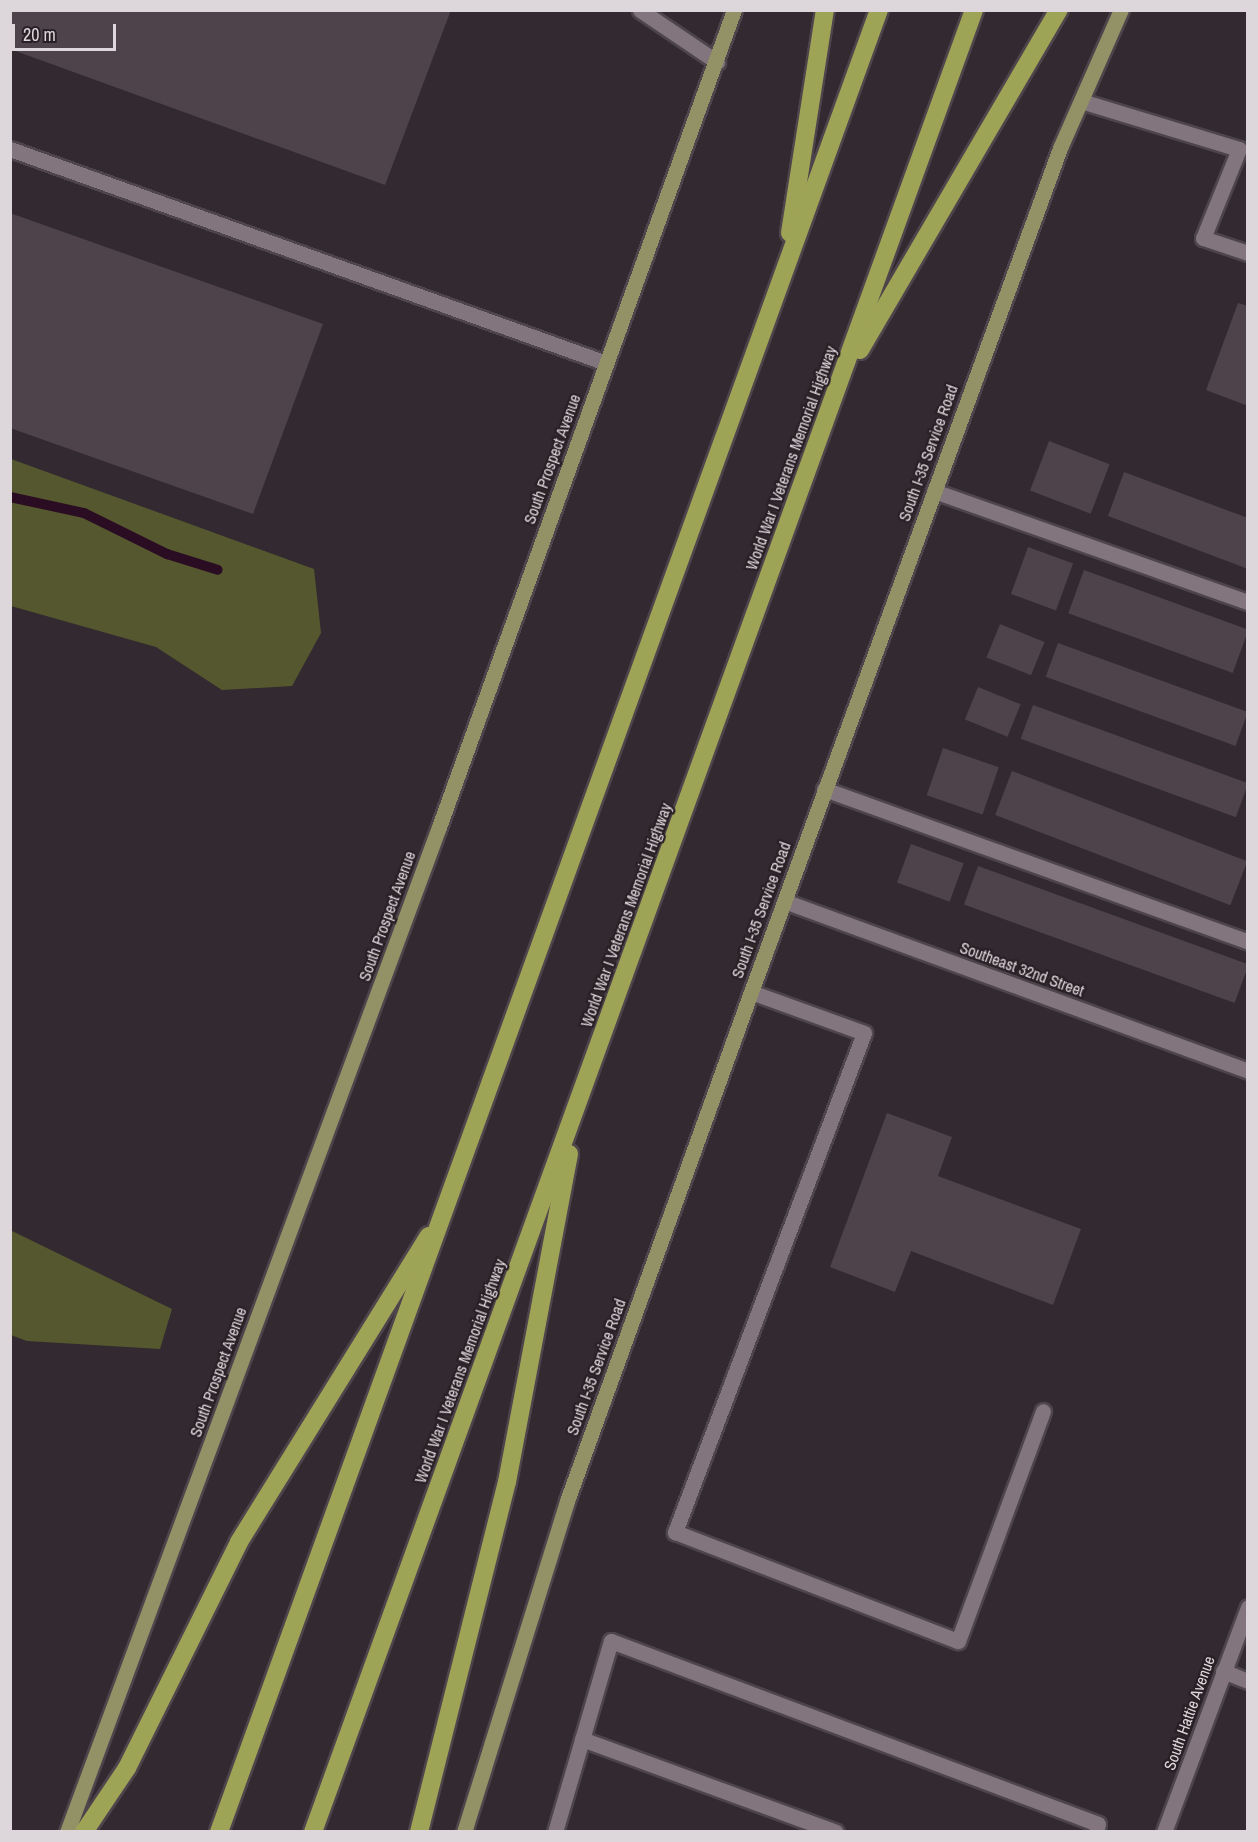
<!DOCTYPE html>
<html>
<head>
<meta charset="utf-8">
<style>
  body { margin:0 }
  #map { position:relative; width:1258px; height:1842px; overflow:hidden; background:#332930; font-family:"Archivo Narrow",sans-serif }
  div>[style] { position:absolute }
  .forest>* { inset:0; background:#55582f }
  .stream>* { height:10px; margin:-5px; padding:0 5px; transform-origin:5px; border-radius:5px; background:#2b0d23 }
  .building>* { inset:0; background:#4e434a; transform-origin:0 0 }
  .roads { filter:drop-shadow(2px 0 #4d454b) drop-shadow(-2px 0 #4d454b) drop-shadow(0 2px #4d454b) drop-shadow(0 -2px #4d454b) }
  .minor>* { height:15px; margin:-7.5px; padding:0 7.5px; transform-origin:7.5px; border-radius:7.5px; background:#82757e }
  .major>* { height:15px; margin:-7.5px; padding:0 7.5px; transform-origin:7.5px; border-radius:7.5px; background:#939166 }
  .highway>* { height:18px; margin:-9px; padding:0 9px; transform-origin:9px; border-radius:9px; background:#9ea456 }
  span { translate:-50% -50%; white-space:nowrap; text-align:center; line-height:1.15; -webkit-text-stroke:4.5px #292026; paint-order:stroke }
  .street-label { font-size:16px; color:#ddd6db }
  .frame { position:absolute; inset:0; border:12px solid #ddd6db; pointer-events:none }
  .scale { position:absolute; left:12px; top:24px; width:104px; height:27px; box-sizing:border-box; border:3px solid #ddd6db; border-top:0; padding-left:8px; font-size:18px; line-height:21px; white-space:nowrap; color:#ddd6db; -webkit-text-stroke:4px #292026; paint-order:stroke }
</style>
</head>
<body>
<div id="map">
  <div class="forest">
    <div style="clip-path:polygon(11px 459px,314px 569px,321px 633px,292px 686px,222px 690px,156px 647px,11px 606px)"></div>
    <div style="clip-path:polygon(10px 1230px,172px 1309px,160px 1349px,27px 1341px,11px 1335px)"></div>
  </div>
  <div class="stream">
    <div style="left:10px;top:497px;width:76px;rotate:12.2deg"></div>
    <div style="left:84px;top:513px;width:93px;rotate:26.3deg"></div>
    <div style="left:167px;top:554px;width:53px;rotate:17.4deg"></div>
  </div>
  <div class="building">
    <div style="clip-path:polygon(10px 10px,451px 10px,385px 185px,10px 49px)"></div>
    <div style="clip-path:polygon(10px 213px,323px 324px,253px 514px,10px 428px)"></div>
    <div style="clip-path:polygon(1238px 303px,1248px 306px,1248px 406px,1206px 390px)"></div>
    <div style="left:1049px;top:441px;width:65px;height:53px;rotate:21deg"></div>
    <div style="clip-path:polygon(1124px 472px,1248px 518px,1248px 569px,1108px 516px)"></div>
    <div style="left:1028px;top:547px;width:48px;height:50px;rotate:20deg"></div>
    <div style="left:1084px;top:570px;width:175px;height:46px;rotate:20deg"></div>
    <div style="left:1000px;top:624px;width:48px;height:36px;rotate:22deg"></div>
    <div style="left:1058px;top:643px;width:202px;height:36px;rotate:20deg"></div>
    <div style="left:978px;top:687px;width:46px;height:35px;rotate:22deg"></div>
    <div style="left:1033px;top:705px;width:229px;height:36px;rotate:20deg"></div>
    <div style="left:943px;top:748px;width:59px;height:50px;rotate:19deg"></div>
    <div style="left:1012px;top:771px;width:252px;height:47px;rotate:21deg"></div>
    <div style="left:911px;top:844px;width:56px;height:41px;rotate:20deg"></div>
    <div style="left:978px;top:866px;width:288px;height:41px;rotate:20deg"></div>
    <div style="clip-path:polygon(887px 1113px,952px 1137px,938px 1176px,1081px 1229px,1053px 1305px,911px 1251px,895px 1292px,830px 1267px)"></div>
  </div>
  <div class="roads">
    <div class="minor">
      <div style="left:640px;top:10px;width:93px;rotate:34deg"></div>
      <div style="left:1081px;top:101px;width:165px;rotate:16.9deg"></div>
      <div style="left:1239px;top:149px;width:96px;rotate:112deg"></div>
      <div style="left:1203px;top:238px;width:47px;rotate:18.4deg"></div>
      <div style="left:10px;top:149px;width:633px;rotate:19.75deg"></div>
      <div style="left:934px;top:491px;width:333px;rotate:19.5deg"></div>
      <div style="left:824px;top:789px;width:451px;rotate:19.8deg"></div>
      <div style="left:784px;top:901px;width:494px;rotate:20.1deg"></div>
      <div style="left:751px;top:992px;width:120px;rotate:19.9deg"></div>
      <div style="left:864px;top:1033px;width:534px;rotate:110.74deg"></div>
      <div style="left:675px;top:1532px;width:303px;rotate:21.1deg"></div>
      <div style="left:958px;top:1641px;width:245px;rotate:-69.7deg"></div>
      <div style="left:1223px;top:1671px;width:27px;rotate:22deg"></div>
      <div style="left:582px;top:1739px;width:270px;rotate:20.1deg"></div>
      <div style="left:555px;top:1832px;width:199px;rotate:-73.7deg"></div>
      <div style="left:611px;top:1641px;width:520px;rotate:20.59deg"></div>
      <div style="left:1098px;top:1824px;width:8px;rotate:104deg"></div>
      <div style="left:1164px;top:1832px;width:240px;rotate:-69.5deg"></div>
    </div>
    <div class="major">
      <div style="left:67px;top:1832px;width:1072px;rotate:-69.69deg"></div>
      <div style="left:439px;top:827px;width:869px;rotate:-70.15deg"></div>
      <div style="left:464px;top:1832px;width:347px;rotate:-72.7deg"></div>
      <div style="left:567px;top:1501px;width:541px;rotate:-70.13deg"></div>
      <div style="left:751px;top:992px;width:899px;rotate:-69.89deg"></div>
      <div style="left:1060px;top:148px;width:151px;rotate:-66.2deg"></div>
    </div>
    <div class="highway">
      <div style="left:790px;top:233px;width:226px;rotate:-81.1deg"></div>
      <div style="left:860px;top:350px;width:394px;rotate:-59.7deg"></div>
      <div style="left:84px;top:1832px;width:77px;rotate:-56.1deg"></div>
      <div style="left:127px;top:1768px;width:252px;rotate:-63.6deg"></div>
      <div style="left:239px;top:1542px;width:360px;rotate:-58.2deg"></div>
      <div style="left:219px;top:1832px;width:1938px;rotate:-70.09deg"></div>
      <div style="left:313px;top:1832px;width:1938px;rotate:-70.06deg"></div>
      <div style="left:419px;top:1832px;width:361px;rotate:-75.9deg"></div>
      <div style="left:507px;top:1482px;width:334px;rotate:-79.3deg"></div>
    </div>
  </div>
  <div class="street-label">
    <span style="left:928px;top:453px;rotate:-70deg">South I-35 Service Road</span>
    <span style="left:791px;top:458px;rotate:-70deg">World War I Veterans Memorial Highway</span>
    <span style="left:552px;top:459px;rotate:-70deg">South Prospect Avenue</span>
    <span style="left:761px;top:910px;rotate:-70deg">South I-35 Service Road</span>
    <span style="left:626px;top:915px;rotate:-70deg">World War I Veterans Memorial Highway</span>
    <span style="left:387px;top:916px;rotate:-70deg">South Prospect Avenue</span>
    <span style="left:1022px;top:969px;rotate:20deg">Southeast 32nd Street</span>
    <span style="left:596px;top:1367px;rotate:-70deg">South I-35 Service Road</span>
    <span style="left:460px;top:1371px;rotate:-70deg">World War I Veterans Memorial Highway</span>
    <span style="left:218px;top:1372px;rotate:-70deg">South Prospect Avenue</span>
    <span style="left:1189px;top:1713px;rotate:-70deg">South Hattie Avenue</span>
  </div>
  <div class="frame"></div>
  <div class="scale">20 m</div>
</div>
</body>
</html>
